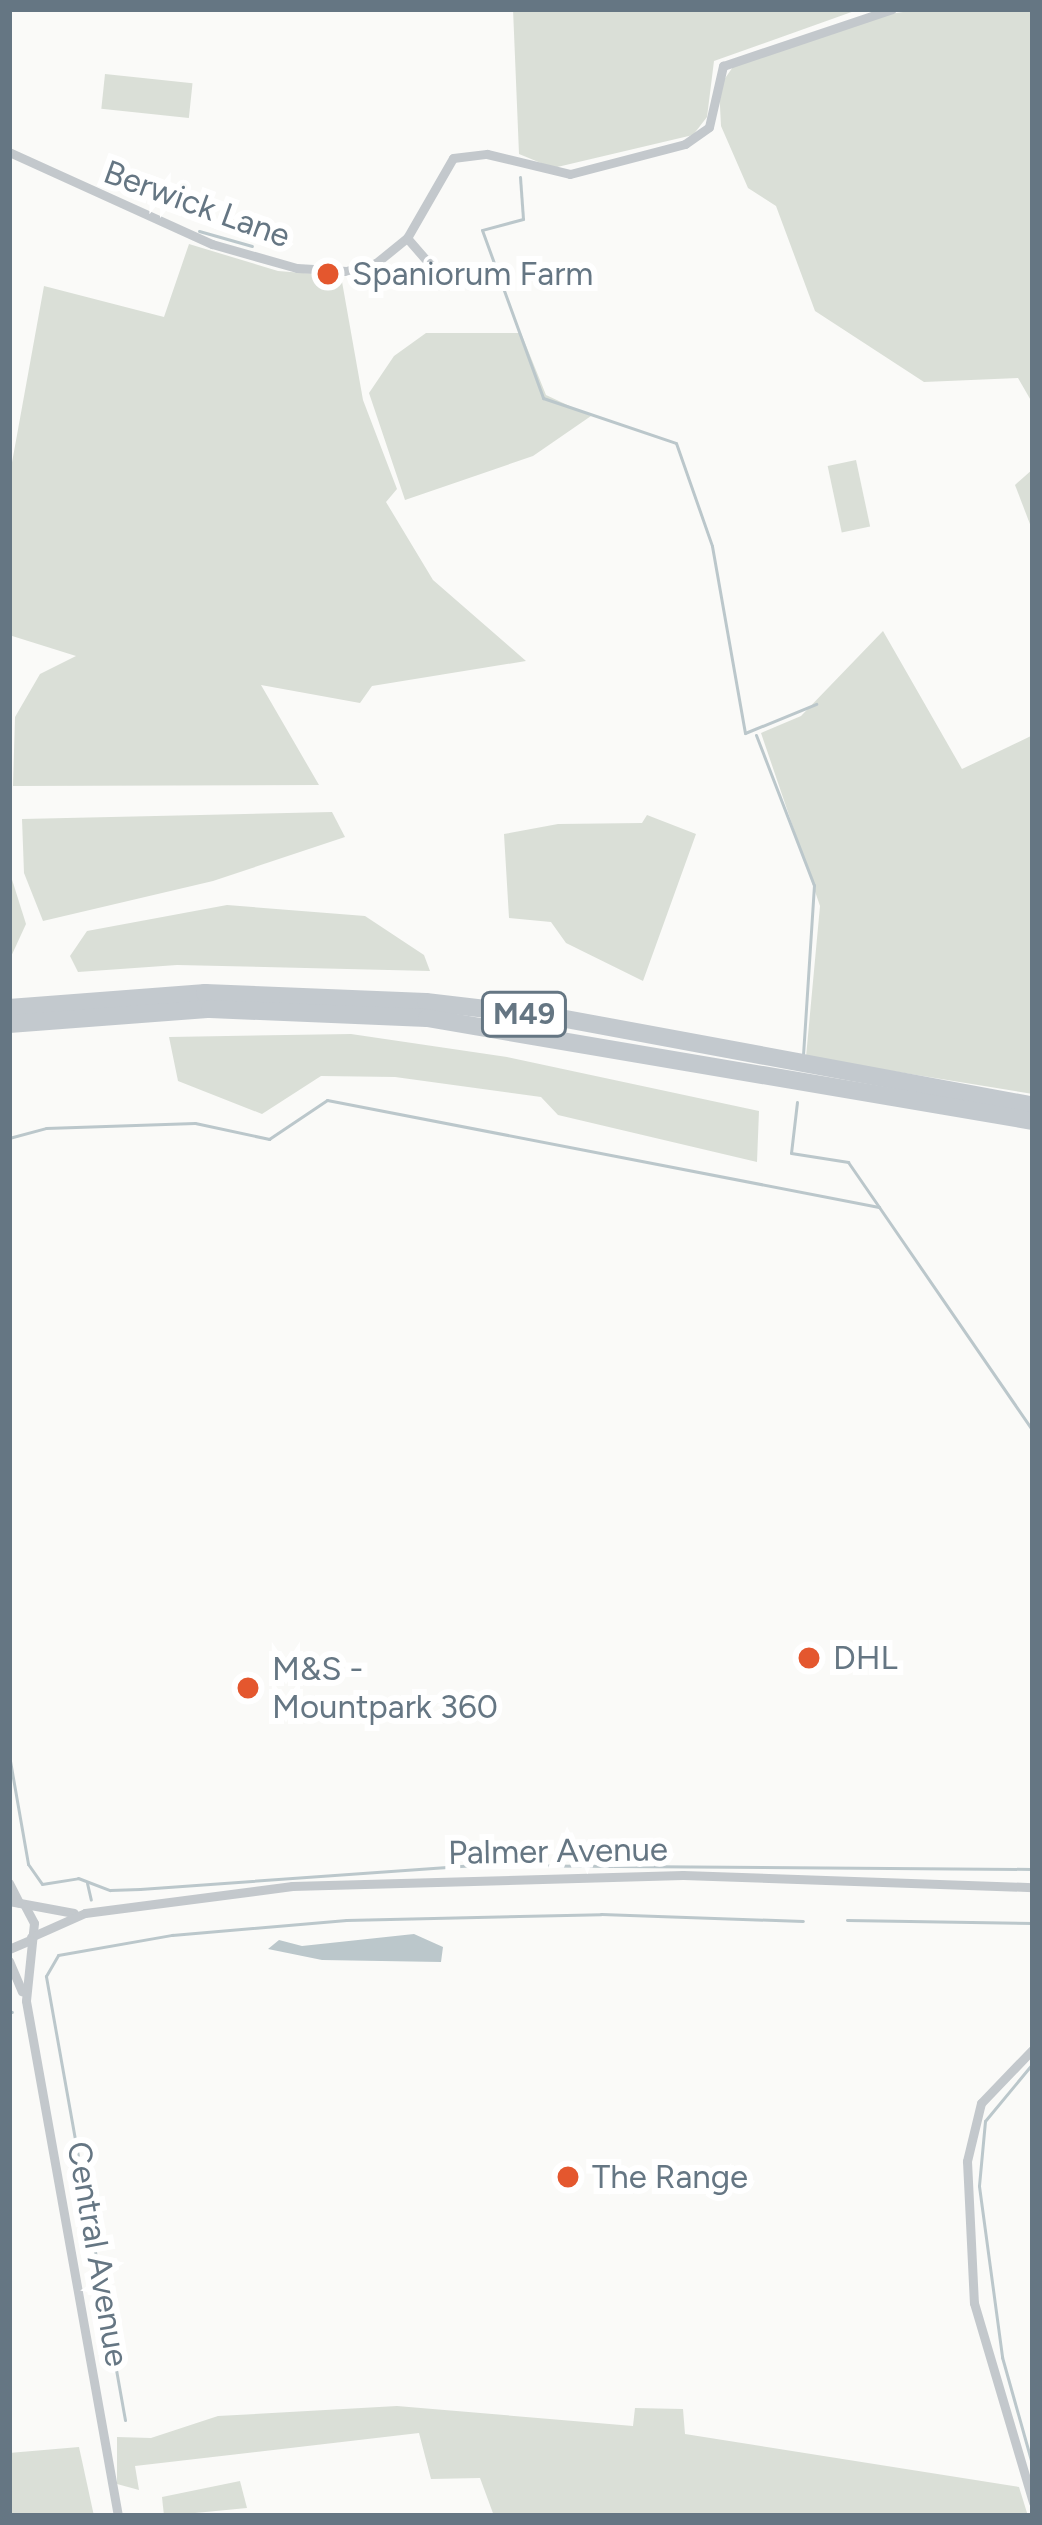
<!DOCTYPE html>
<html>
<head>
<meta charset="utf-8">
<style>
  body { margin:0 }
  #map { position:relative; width:1042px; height:2525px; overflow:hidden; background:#fafaf8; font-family:Figtree,sans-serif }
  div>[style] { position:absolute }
  .green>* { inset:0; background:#dadfd7; transform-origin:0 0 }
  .water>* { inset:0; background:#bbc7cb }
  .stream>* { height:3px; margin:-1.5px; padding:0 1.5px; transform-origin:1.5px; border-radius:1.5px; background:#bbc7cb }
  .street>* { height:9px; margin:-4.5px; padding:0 4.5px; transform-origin:4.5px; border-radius:4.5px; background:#c3c8cc }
  .highway>* { height:18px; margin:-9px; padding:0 9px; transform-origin:9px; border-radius:9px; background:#c3c9ce }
  .dots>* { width:33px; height:33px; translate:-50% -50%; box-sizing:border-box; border:6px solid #fff; border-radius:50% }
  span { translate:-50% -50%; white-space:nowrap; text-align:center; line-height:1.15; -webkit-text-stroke:12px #fff; paint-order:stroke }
  .shield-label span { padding:3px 9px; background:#fff; border:3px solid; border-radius:9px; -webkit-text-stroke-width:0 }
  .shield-label { font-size:30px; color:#657683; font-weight:700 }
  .street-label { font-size:33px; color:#657683 }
  .poi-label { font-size:33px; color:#657683 }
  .left { translate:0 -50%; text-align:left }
  .frame { position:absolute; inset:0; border:12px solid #657683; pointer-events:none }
</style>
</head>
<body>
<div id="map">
  <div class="green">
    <div style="clip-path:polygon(513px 9px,860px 9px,714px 61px,707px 117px,693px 135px,553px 168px,519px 154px)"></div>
    <div style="clip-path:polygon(924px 9px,1033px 9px,1033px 404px,1018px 378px,924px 382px,815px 311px,776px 206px,748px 188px,721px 126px,719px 87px,737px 61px,868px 17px)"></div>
    <div style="left:105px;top:74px;width:88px;height:35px;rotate:6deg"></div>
    <div style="clip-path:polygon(189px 244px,278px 271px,341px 276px,363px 400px,397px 489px,386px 502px,433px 580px,526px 661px,372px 686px,360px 703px,261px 685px,319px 785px,13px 786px,15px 717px,40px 674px,76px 656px,9px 635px,9px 479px,44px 286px,164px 317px)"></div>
    <div style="clip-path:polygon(426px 333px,521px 333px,546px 395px,591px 416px,533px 456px,405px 500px,369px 393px,394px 356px)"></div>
    <div style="left:856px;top:460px;width:68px;height:29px;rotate:78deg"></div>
    <div style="clip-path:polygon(1033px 469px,1033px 532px,1015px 485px)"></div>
    <div style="clip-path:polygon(883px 631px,962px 769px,1033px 735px,1033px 1094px,806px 1057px,820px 906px,761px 733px,801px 716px)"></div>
    <div style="clip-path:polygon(332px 812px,345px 837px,213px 881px,43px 921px,24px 873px,22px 819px)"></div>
    <div style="clip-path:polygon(647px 815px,696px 834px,643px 981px,566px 943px,551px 922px,509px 918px,504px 834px,558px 824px,642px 823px)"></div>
    <div style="clip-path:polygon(9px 870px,26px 924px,9px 961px)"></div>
    <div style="clip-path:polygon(227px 905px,365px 916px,424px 955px,430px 971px,177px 965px,78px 972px,70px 956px,87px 931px)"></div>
    <div style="clip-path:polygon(351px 1034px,507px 1057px,759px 1111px,757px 1162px,558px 1115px,541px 1097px,395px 1077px,321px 1076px,262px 1114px,178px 1081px,169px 1037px)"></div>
    <div style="clip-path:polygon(397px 2406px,633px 2426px,635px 2408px,683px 2409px,685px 2434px,1019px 2487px,1028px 2516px,494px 2516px,480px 2478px,431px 2479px,419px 2433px,135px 2466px,139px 2490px,117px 2484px,117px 2437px,151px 2438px,218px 2416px)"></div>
    <div style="clip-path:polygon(79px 2447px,94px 2516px,9px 2516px,9px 2453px)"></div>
    <div style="clip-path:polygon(240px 2481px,247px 2508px,164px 2516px,162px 2497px)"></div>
  </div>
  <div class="water">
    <div style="clip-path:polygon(414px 1934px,443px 1947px,441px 1962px,322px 1960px,268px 1949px,279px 1940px,302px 1946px)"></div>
  </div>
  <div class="stream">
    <div style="left:520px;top:177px;width:42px;rotate:85.9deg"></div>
    <div style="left:523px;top:219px;width:42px;rotate:165deg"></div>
    <div style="left:482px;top:230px;width:179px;rotate:70deg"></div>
    <div style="left:543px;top:398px;width:140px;rotate:18.7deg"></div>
    <div style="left:676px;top:443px;width:109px;rotate:70.7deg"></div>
    <div style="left:712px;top:546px;width:190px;rotate:80deg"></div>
    <div style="left:745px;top:733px;width:77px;rotate:-22.2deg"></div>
    <div style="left:199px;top:231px;width:55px;rotate:15.8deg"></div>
    <div style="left:756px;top:735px;width:161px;rotate:68.9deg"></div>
    <div style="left:814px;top:885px;width:170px;rotate:93.7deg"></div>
    <div style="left:797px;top:1102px;width:51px;rotate:96.7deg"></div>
    <div style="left:791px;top:1153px;width:58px;rotate:9deg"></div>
    <div style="left:848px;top:1162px;width:55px;rotate:55.4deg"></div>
    <div style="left:9px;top:1138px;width:38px;rotate:-15deg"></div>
    <div style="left:46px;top:1128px;width:149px;rotate:-1.9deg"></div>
    <div style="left:195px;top:1123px;width:76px;rotate:12.2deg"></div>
    <div style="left:269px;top:1139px;width:70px;rotate:-33.9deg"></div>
    <div style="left:327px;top:1100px;width:562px;rotate:10.97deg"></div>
    <div style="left:879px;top:1207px;width:272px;rotate:55.5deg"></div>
    <div style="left:9px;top:1755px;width:111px;rotate:80.1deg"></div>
    <div style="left:28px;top:1864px;width:24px;rotate:55deg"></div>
    <div style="left:42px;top:1884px;width:36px;rotate:-9deg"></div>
    <div style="left:78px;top:1878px;width:34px;rotate:21deg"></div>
    <div style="left:110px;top:1890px;width:30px;rotate:-2deg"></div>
    <div style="left:140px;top:1889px;width:336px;rotate:-4.1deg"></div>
    <div style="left:475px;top:1865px;width:557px;rotate:0.41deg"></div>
    <div style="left:87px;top:1883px;width:17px;rotate:77deg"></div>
    <div style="left:847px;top:1920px;width:186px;rotate:0.9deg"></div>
    <div style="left:9px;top:2011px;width:3px;rotate:18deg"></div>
    <div style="left:1033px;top:2063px;width:75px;rotate:129.6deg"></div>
    <div style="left:985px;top:2121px;width:65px;rotate:95.3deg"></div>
    <div style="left:979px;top:2186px;width:173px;rotate:82.3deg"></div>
    <div style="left:1002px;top:2357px;width:114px;rotate:74.3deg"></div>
    <div style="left:125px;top:2420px;width:451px;rotate:-100.1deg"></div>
    <div style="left:46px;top:1976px;width:24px;rotate:-60deg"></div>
    <div style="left:58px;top:1955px;width:116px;rotate:-10deg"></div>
    <div style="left:172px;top:1935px;width:175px;rotate:-4.9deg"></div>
    <div style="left:346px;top:1920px;width:255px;rotate:-1.3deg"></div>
    <div style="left:601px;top:1914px;width:202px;rotate:2deg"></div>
  </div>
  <div class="street">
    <div style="left:9px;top:152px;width:223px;rotate:24.4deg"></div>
    <div style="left:212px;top:244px;width:88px;rotate:15.8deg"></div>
    <div style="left:297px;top:268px;width:49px;rotate:3.5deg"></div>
    <div style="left:346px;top:271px;width:31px;rotate:-15deg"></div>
    <div style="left:376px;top:263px;width:40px;rotate:-39deg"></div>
    <div style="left:407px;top:238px;width:92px;rotate:-60.1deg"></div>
    <div style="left:453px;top:158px;width:34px;rotate:-7deg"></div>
    <div style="left:487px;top:154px;width:85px;rotate:13.5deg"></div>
    <div style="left:570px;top:174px;width:119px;rotate:-14.6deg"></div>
    <div style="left:685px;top:144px;width:29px;rotate:-35deg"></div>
    <div style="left:709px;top:127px;width:63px;rotate:-77.1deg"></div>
    <div style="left:723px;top:66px;width:178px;rotate:-18.6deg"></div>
    <div style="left:407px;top:238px;width:50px;rotate:49deg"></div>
    <div style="left:440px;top:276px;width:16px;rotate:14deg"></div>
    <div style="left:9px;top:1883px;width:22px;rotate:63deg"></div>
    <div style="left:9px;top:1901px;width:66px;rotate:10.5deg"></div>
    <div style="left:25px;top:1906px;width:19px;rotate:62deg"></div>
    <div style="left:34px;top:1923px;width:78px;rotate:95.9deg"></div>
    <div style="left:26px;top:2001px;width:523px;rotate:79.87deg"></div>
    <div style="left:31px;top:1937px;width:59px;rotate:-24deg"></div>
    <div style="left:85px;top:1913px;width:209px;rotate:-7.4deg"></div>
    <div style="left:292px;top:1886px;width:391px;rotate:-1.6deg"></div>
    <div style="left:683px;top:1875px;width:350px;rotate:2deg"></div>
    <div style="left:9px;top:1949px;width:23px;rotate:-23deg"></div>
    <div style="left:9px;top:1961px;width:33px;rotate:67deg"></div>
    <div style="left:1033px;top:2049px;width:75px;rotate:133.9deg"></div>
    <div style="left:981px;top:2103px;width:60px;rotate:103.6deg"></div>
    <div style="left:967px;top:2161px;width:142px;rotate:87.2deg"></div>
    <div style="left:974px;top:2303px;width:208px;rotate:73.5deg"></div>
  </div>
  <div class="highway">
    <div style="left:9px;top:1008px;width:197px;rotate:-4.4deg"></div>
    <div style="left:205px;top:993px;width:221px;rotate:2.3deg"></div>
    <div style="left:426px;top:1002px;width:130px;rotate:6.6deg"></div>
    <div style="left:555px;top:1017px;width:486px;rotate:10.5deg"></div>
    <div style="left:9px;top:1024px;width:202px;rotate:-4.3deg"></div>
    <div style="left:210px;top:1009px;width:217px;rotate:2.4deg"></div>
    <div style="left:427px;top:1018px;width:615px;rotate:9.65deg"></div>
  </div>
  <div class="dots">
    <div style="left:328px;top:274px;background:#e4572e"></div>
    <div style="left:809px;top:1658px;background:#e4572e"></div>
    <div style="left:248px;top:1688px;background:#e4572e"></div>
    <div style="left:568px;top:2177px;background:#e4572e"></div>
  </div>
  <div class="shield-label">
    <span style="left:524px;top:1014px">M49</span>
  </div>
  <div class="street-label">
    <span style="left:197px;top:204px;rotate:20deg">Berwick Lane</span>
    <span style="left:558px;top:1851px;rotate:-1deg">Palmer Avenue</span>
    <span style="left:98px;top:2254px;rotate:80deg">Central Avenue</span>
  </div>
  <div class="poi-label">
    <span class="left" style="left:352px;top:274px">Spaniorum Farm</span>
    <span class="left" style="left:833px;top:1658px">DHL</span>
    <span class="left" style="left:272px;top:1688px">M&amp;S -<br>Mountpark 360</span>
    <span class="left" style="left:592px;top:2177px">The Range</span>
  </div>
  <div class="frame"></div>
</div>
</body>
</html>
